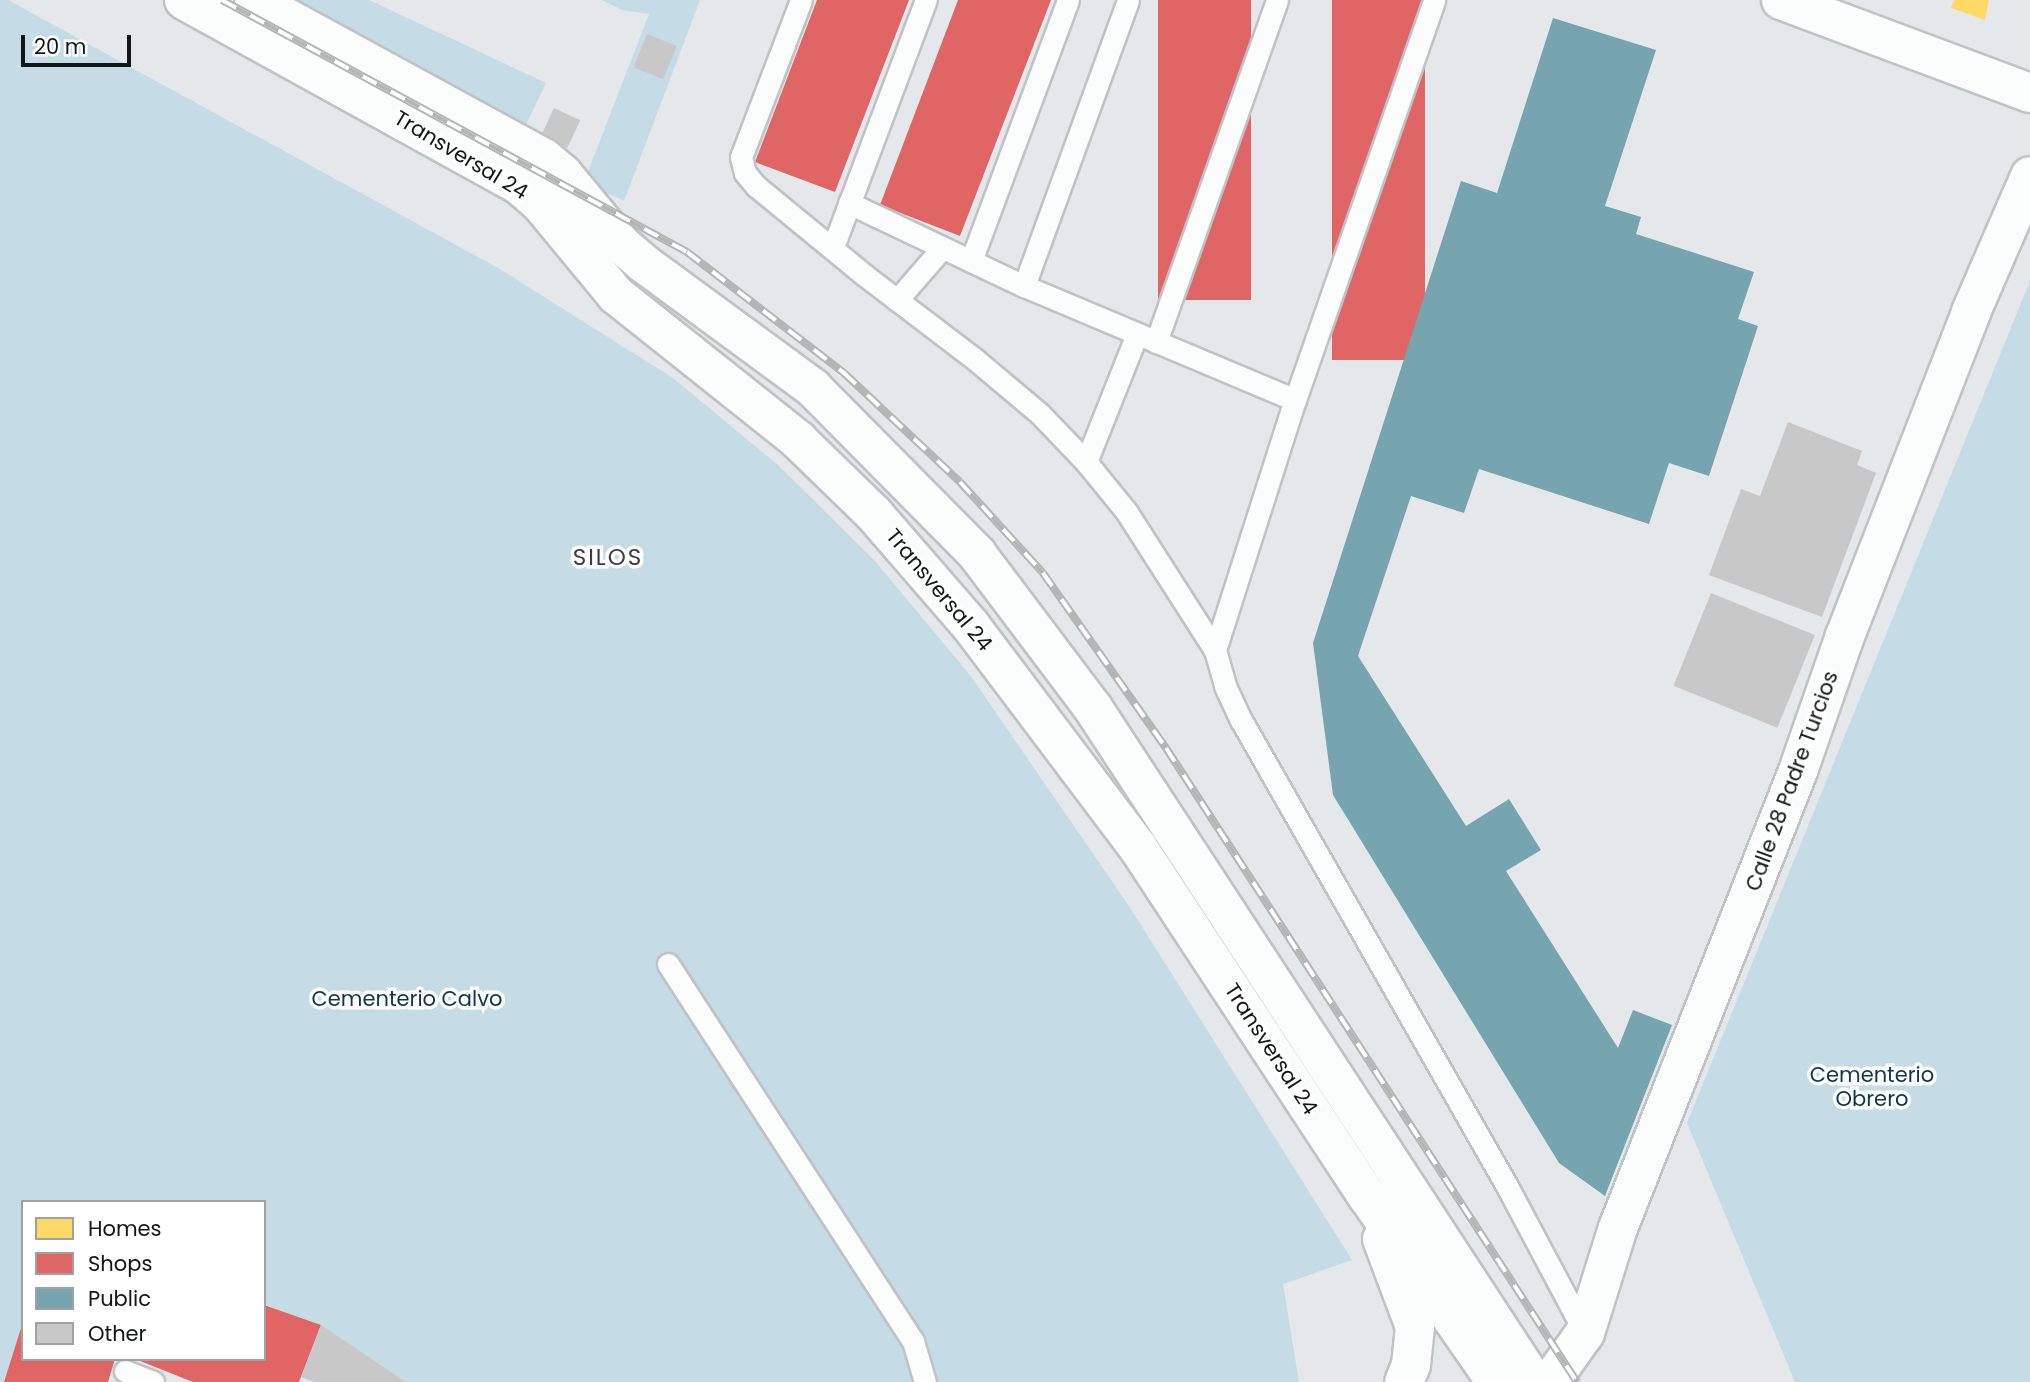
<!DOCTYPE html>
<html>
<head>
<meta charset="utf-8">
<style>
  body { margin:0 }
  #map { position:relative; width:2030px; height:1382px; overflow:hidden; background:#e4e8ea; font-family:Poppins,sans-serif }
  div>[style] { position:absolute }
  .green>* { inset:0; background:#c5dbe5 }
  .homes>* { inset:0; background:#ffd966 }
  .shops>* { inset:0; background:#e06666; transform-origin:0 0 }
  .public>* { inset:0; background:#76a5af }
  .building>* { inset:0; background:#c7c8c7; transform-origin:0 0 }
  .roads { filter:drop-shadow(2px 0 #c0c3c5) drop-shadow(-2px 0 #c0c3c5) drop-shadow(0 2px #c0c3c5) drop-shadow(0 -2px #c0c3c5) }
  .service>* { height:21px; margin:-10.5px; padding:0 10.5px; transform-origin:10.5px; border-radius:10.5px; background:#fbfcfc }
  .minor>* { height:38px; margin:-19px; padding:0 19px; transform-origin:19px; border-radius:19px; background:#fbfcfc }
  .tertiary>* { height:38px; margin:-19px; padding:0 19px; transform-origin:19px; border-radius:19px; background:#fbfcfc }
  .secondary>* { height:38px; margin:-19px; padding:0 19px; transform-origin:19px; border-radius:19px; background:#fbfcfc }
  .rail>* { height:8px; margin-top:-4px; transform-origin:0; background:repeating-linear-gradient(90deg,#fff 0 16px,#b4b6b6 0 32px); box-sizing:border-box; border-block:2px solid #b4b6b6 }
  span { translate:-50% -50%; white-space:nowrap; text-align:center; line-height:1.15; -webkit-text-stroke:7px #fff; paint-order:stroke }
  .street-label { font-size:21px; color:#131516 }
  .park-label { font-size:21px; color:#113848 }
  .neighbourhood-label { font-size:23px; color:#393f41; letter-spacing:2px }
  .legend { position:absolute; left:21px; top:1200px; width:245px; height:161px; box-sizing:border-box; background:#fff; border:2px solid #a1a1a2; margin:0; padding:9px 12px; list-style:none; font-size:21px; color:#131516 }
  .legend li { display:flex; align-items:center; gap:14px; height:35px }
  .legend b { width:35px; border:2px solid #a1a1a2 }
  .scale { position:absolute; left:21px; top:35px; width:110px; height:32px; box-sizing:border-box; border:4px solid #131516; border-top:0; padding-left:9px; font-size:21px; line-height:24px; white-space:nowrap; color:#131516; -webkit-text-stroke:5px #fff; paint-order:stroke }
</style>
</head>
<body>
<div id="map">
  <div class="green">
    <div style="clip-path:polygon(0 0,8px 0,498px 268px,673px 378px,778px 465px,875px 561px,970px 675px,1129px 906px,1352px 1260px,1283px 1284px,1299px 1382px,406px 1382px,321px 1325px,264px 1305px,264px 1202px,23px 1202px,23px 1324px,4px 1382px,0 1382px)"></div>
    <div style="clip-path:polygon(278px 0,369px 0,546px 83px,521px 135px)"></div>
    <div style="clip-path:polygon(602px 0,700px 0,624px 201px,584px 182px,649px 14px,622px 10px)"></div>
    <div style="clip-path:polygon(2030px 281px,2030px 1382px,1795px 1382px,1687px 1123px)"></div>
  </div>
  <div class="homes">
    <div style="clip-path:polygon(1954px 0,1989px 0,1985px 20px,1951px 8px)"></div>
  </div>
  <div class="shops">
    <div style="clip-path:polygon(817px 0,909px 0,835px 192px,755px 162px)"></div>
    <div style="clip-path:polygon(958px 0,1051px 0,960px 236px,880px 205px)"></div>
    <div style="left:1158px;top:0;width:93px;height:300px"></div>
    <div style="left:1332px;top:0;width:93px;height:360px"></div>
    <div style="clip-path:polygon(264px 1305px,321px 1325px,299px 1382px,193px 1382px,135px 1359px,264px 1359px)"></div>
    <div style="clip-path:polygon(22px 1325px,23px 1359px,115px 1359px,108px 1382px,4px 1382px)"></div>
  </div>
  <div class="public">
    <div style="clip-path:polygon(1553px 18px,1656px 50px,1605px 206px,1641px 217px,1636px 234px,1754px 272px,1738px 319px,1758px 326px,1709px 476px,1669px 463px,1649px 524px,1479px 469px,1464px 513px,1411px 496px,1358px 656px,1466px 826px,1509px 799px,1541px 850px,1506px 871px,1618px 1048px,1633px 1010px,1672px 1025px,1605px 1196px,1559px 1163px,1333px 795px,1313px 643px,1461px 181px,1497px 193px)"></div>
  </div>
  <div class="building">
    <div style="left:647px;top:34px;width:32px;height:36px;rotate:22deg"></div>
    <div style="left:554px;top:108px;width:29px;height:31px;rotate:25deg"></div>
    <div style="clip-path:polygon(1788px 422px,1862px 451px,1857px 465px,1876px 473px,1822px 617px,1709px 575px,1741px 489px,1760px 496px)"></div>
    <div style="left:1711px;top:593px;width:112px;height:100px;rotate:22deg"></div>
    <div style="clip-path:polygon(321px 1325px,406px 1382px,314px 1382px,301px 1377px)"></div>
  </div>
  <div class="roads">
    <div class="service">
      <div style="left:801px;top:0;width:168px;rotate:110.9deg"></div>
      <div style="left:741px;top:157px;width:16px;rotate:76deg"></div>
      <div style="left:745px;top:173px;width:17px;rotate:50deg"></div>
      <div style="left:756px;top:186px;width:139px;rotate:39.4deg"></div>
      <div style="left:863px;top:274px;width:143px;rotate:37.3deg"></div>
      <div style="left:977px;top:361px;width:82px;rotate:40.1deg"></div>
      <div style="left:1040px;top:414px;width:66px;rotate:46.2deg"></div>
      <div style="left:1086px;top:462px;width:63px;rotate:50.8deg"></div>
      <div style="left:1126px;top:511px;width:165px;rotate:57.4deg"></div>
      <div style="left:1215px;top:650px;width:262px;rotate:-72.3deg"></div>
      <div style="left:1295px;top:400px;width:423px;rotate:-70.8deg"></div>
      <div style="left:849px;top:203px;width:194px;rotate:25.4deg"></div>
      <div style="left:1024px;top:286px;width:294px;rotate:22.8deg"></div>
      <div style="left:833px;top:247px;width:264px;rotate:-69.4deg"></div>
      <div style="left:971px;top:261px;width:278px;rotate:-69.6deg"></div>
      <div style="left:1024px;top:286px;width:304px;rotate:-70deg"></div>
      <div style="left:897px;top:300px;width:69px;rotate:-49.1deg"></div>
      <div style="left:1156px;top:342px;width:363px;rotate:-70.5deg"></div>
      <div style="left:1086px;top:462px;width:138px;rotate:-68.3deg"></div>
      <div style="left:1215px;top:650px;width:37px;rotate:74deg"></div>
      <div style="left:1225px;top:686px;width:38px;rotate:65deg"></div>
      <div style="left:1241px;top:720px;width:539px;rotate:60.29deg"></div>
      <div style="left:1508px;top:1188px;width:164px;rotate:62deg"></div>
      <div style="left:668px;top:964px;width:450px;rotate:57deg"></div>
      <div style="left:913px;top:1341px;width:43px;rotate:73.7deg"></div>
      <div style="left:125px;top:1371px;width:30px;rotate:21deg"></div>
    </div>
    <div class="minor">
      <div style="left:1550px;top:1382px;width:60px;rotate:-54.5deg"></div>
      <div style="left:1585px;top:1333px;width:110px;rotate:-72.6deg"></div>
      <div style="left:1618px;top:1228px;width:494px;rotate:-68.5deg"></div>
      <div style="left:1799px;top:768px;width:140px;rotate:-70.8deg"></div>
      <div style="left:1845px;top:636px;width:348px;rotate:-68.7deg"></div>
      <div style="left:1971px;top:312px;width:148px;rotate:-66.5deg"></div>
    </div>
    <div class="tertiary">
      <div style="left:1781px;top:0;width:266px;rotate:20.5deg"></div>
    </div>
    <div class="secondary">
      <div style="left:184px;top:0;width:383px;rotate:28.9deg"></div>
      <div style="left:519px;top:185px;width:29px;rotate:41deg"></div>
      <div style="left:541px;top:204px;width:118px;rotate:50.5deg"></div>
      <div style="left:616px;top:295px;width:233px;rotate:38.5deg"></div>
      <div style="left:798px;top:440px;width:106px;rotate:44.2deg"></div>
      <div style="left:874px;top:514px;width:148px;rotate:49.1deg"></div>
      <div style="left:971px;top:626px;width:276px;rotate:53deg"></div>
      <div style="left:1137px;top:846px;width:420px;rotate:56.7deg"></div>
      <div style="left:1368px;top:1197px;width:225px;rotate:55.3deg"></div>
      <div style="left:254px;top:0;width:330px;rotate:28.6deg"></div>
      <div style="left:544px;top:158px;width:25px;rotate:40deg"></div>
      <div style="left:563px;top:174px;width:89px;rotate:50.4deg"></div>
      <div style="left:620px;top:243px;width:30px;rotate:41deg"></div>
      <div style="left:643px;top:263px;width:211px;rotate:36.3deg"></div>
      <div style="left:813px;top:388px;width:233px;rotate:45.3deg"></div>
      <div style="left:977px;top:554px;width:193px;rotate:53deg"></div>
      <div style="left:1093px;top:708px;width:805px;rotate:56.8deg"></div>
      <div style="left:1382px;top:1239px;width:94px;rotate:69.4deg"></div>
      <div style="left:1415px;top:1327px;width:38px;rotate:96deg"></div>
      <div style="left:1411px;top:1365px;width:18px;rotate:112deg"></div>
    </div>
  </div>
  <div class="rail">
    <div style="left:222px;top:0;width:529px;rotate:28.45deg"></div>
    <div style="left:687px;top:252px;width:198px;rotate:37.6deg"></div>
    <div style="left:844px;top:373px;width:159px;rotate:43.2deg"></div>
    <div style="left:960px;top:482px;width:123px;rotate:47.6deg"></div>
    <div style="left:1043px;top:573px;width:214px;rotate:54.9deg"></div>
    <div style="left:1166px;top:748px;width:756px;rotate:57.05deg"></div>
  </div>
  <div class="street-label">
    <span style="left:461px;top:155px;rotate:31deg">Transversal 24</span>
    <span style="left:939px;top:590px;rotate:50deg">Transversal 24</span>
    <span style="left:1792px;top:781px;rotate:-70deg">Calle 28 Padre Turcios</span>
    <span style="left:1271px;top:1049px;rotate:57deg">Transversal 24</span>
  </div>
  <div class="park-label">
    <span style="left:407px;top:999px">Cementerio Calvo</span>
    <span style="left:1872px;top:1087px">Cementerio<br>Obrero</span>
  </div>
  <div class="neighbourhood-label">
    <span style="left:608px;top:557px">SILOS</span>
  </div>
  <ul class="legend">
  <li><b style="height:19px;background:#ffd966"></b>Homes</li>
  <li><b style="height:19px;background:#e06666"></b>Shops</li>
  <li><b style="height:19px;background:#76a5af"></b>Public</li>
  <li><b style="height:19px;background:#c7c8c7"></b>Other</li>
  </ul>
  <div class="scale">20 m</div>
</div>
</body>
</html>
